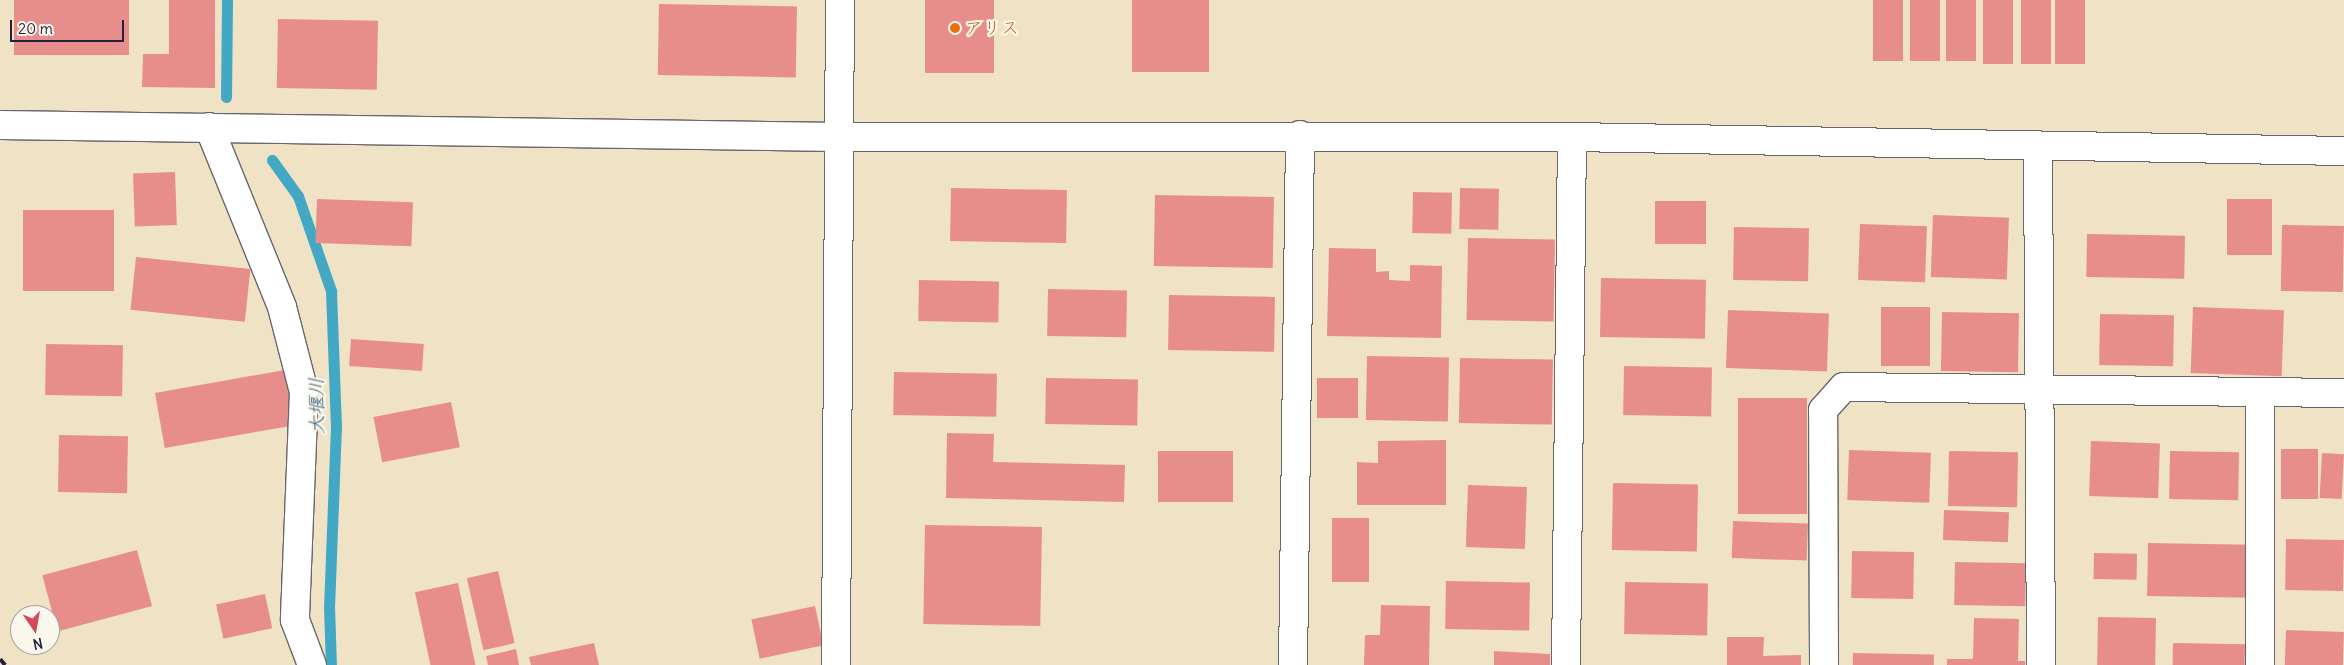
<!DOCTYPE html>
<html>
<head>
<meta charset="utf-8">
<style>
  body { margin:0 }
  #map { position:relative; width:2344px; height:665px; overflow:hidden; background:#f0e2c5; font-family:Delius,"Klee One",sans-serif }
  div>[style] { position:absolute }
  .stream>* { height:11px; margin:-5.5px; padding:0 5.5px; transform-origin:5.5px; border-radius:5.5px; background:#43a8c3 }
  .building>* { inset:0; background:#e78e8c; transform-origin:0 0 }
  .roads { filter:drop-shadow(1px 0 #6a656b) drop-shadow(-1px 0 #6a656b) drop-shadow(0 1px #6a656b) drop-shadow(0 -1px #6a656b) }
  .minor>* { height:28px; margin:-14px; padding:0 14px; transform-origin:14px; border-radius:14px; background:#fff }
  .rail>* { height:4px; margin-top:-2px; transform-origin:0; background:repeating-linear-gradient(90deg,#22223b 0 8px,transparent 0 12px) }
  .dots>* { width:14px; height:14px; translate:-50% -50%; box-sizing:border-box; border:2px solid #fbf7ec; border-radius:50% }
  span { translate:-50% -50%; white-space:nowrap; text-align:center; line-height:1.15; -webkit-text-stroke:4.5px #fbf7ec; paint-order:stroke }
  .food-label { font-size:18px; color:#c56008 }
  .left { translate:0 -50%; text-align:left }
  .water-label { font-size:19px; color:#315e78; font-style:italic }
  .north { position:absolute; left:10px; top:605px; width:50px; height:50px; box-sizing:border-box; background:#fbf7ec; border:1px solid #a4a2a5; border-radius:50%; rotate:168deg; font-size:14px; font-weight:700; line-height:20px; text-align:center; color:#22223b }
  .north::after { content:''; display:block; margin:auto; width:18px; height:22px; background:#d1495b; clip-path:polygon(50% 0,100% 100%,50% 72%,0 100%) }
  .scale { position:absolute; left:10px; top:20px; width:114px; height:22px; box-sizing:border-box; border:2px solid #22223b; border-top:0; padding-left:6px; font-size:15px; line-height:18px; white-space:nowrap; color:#22223b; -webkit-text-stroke:4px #fbf7ec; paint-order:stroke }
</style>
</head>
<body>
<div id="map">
  <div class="stream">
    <div style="left:226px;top:97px;width:97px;rotate:-89.4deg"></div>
    <div style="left:272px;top:160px;width:44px;rotate:54.2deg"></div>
    <div style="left:298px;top:196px;width:101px;rotate:70.8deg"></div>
    <div style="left:331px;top:291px;width:135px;rotate:87.9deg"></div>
    <div style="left:336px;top:426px;width:180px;rotate:92.2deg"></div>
    <div style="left:329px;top:606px;width:59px;rotate:88.1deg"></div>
  </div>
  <div class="building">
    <div style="left:14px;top:0;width:115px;height:55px"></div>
    <div style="clip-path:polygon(169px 0,215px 0,215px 88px,142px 87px,143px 54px,169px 54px)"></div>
    <div style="left:925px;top:0;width:69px;height:73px"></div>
    <div style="left:1132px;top:0;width:77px;height:72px"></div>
    <div style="left:1873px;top:0;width:30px;height:61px"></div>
    <div style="left:1910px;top:0;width:30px;height:61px"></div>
    <div style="left:1946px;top:0;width:30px;height:61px"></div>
    <div style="left:1983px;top:0;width:30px;height:64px"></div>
    <div style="left:2021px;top:0;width:30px;height:64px"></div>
    <div style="left:2055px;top:0;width:30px;height:64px"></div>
    <div style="left:659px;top:4px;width:138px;height:71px;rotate:1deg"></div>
    <div style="left:278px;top:19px;width:100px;height:69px;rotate:1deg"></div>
    <div style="left:175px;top:172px;width:53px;height:42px;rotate:88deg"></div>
    <div style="left:951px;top:188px;width:116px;height:53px;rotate:1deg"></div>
    <div style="left:1460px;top:188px;width:39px;height:41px;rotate:1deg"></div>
    <div style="left:1413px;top:192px;width:39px;height:41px;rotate:1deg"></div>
    <div style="left:1155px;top:195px;width:119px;height:71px;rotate:1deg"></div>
    <div style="left:317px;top:199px;width:96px;height:44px;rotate:2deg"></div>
    <div style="left:2227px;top:199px;width:45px;height:56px"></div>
    <div style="left:1655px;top:201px;width:51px;height:43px"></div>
    <div style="left:23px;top:210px;width:91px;height:81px"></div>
    <div style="left:1933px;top:215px;width:76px;height:62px;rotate:2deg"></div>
    <div style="left:1860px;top:224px;width:67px;height:56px;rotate:2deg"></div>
    <div style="left:2282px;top:225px;width:62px;height:66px;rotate:1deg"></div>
    <div style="left:1734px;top:227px;width:75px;height:53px;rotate:1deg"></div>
    <div style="left:2087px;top:234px;width:98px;height:43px;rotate:1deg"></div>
    <div style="left:1468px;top:238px;width:87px;height:82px;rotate:1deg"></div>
    <div style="clip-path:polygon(1329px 248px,1376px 249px,1376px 272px,1389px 271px,1389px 280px,1410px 281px,1410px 265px,1442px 266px,1441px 338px,1327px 336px)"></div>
    <div style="left:136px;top:257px;width:115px;height:53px;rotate:6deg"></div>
    <div style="left:1601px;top:278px;width:105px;height:59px;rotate:1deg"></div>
    <div style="left:919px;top:280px;width:80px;height:41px;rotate:1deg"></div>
    <div style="left:1048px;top:289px;width:79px;height:47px;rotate:1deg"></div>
    <div style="left:1169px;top:295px;width:106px;height:55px;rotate:1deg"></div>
    <div style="left:1881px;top:307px;width:49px;height:59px"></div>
    <div style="left:2193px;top:307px;width:91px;height:66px;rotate:2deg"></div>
    <div style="left:1728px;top:310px;width:101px;height:58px;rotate:2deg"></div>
    <div style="left:1942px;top:312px;width:77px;height:59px;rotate:1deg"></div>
    <div style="left:2100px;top:314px;width:74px;height:51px;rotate:1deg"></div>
    <div style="left:351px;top:339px;width:73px;height:27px;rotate:4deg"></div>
    <div style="left:46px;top:344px;width:77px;height:51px;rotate:1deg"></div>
    <div style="left:1367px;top:356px;width:82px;height:64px;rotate:1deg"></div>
    <div style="left:1460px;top:358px;width:93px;height:65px;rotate:1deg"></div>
    <div style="left:1624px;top:366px;width:88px;height:49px;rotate:1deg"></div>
    <div style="left:285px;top:370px;width:56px;height:132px;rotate:80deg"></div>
    <div style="left:894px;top:372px;width:103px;height:43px;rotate:1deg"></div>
    <div style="left:1046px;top:378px;width:92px;height:46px;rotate:1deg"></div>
    <div style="left:1317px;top:378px;width:41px;height:40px"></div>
    <div style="left:1738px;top:398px;width:69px;height:116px"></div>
    <div style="left:451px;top:402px;width:46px;height:79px;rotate:79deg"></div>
    <div style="clip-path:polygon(947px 433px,994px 434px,993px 462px,1125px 465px,1124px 502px,946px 498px)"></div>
    <div style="left:59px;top:435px;width:69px;height:57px;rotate:1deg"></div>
    <div style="clip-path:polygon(1446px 440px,1446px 505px,1357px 505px,1357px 462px,1378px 463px,1378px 441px)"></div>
    <div style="left:2091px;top:441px;width:69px;height:55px;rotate:2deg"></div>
    <div style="left:2281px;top:449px;width:37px;height:50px"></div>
    <div style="left:1849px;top:450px;width:82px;height:50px;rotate:2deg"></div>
    <div style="left:1158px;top:451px;width:75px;height:51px"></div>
    <div style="left:1949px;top:451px;width:69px;height:55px;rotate:1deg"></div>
    <div style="left:2170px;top:451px;width:69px;height:48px;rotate:1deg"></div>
    <div style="left:2322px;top:453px;width:22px;height:45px;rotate:3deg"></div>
    <div style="left:1613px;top:483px;width:85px;height:67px;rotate:1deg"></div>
    <div style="left:1468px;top:485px;width:59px;height:62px;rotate:2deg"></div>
    <div style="left:1944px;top:510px;width:65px;height:30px;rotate:2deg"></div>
    <div style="left:1369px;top:518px;width:64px;height:37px;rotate:90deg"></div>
    <div style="left:1733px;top:521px;width:75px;height:37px;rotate:2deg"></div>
    <div style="left:925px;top:525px;width:117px;height:99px;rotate:1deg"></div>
    <div style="left:2286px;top:539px;width:58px;height:51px;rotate:1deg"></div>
    <div style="left:2148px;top:543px;width:103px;height:53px;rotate:1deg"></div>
    <div style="left:137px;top:550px;width:58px;height:98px;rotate:75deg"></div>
    <div style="left:1852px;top:551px;width:62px;height:47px;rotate:1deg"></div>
    <div style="left:2094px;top:553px;width:43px;height:26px;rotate:1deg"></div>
    <div style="left:1955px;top:562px;width:71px;height:43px;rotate:1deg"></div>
    <div style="left:498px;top:571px;width:74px;height:32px;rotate:77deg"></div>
    <div style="left:1446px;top:581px;width:84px;height:48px;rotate:1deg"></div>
    <div style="left:1625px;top:582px;width:83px;height:52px;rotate:1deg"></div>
    <div style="left:458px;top:583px;width:84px;height:44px;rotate:78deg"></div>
    <div style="left:265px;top:594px;width:35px;height:50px;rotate:78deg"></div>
    <div style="clip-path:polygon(1381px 605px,1430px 606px,1429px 665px,1364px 665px,1365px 635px,1380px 635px)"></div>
    <div style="left:815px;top:606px;width:40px;height:65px;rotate:78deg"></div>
    <div style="left:2098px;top:617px;width:58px;height:48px;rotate:1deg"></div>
    <div style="clip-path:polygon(1974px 618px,2019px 619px,2018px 661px,2025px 661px,2025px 665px,1947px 665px,1947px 659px,1973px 659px)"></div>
    <div style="left:2286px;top:630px;width:58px;height:35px;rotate:2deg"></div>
    <div style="clip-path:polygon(1727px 637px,1764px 637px,1763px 656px,1801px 655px,1801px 665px,1727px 665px)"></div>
    <div style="clip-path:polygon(594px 643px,599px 665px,531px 665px,529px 657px)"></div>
    <div style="left:2173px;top:643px;width:72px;height:22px;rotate:1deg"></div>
    <div style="clip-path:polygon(516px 649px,519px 665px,488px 665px,486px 656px)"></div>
    <div style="clip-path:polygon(1494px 651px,1550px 654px,1550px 665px,1494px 665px)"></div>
    <div style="left:1853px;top:653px;width:81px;height:12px;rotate:1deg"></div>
  </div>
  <div class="roads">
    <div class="minor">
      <div style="left:0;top:125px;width:837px;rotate:0.82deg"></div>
      <div style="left:837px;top:137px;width:735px"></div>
      <div style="left:1572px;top:137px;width:772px;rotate:1.04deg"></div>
      <div style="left:209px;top:127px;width:194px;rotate:67.9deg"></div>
      <div style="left:282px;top:307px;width:88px;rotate:75.5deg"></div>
      <div style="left:304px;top:392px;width:228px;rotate:92.3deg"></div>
      <div style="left:295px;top:620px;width:48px;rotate:69.3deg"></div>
      <div style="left:2038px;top:146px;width:519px;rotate:89.67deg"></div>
      <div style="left:836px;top:665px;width:665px;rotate:-89.66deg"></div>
      <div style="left:1293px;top:665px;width:530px;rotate:-89.24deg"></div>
      <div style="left:1566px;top:665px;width:528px;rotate:-89.35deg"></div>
      <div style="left:1824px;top:665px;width:255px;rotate:-90.2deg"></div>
      <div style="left:1823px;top:410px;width:31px;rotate:-48deg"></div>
      <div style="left:1844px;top:387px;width:500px;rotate:0.69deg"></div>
      <div style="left:2260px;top:665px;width:273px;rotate:-90deg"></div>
    </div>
  </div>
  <div class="rail">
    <div style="left:0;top:659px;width:8px;rotate:50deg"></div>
  </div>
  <div class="dots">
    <div style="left:955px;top:28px;background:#e8710a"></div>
  </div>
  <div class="food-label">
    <span class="left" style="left:965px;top:28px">アリス</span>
  </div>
  <div class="water-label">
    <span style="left:317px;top:406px;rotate:-91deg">大堰川</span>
  </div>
  <div class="north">N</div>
  <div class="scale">20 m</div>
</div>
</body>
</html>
